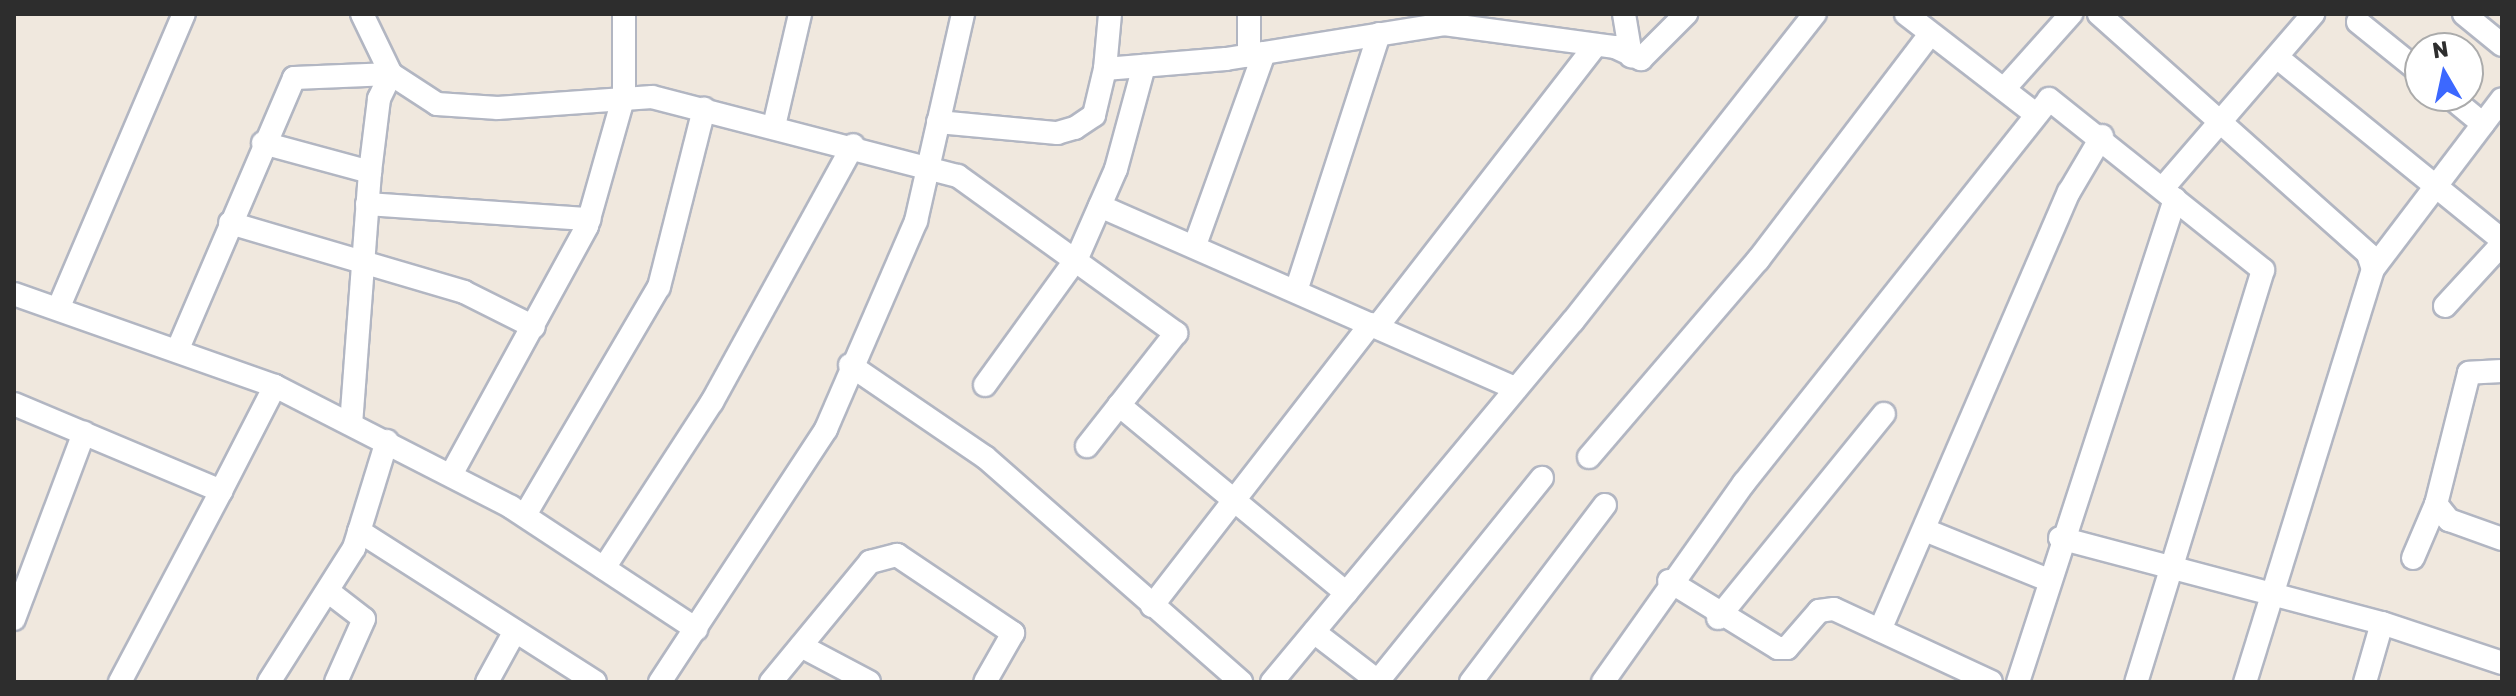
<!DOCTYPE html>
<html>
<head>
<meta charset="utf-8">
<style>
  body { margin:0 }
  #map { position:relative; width:2516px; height:696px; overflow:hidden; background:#f0e8de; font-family:Rubik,sans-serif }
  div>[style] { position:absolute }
  .roads { filter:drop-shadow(2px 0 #b2b6c2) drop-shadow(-2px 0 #b2b6c2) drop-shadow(0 2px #b2b6c2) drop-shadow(0 -2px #b2b6c2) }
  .street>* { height:22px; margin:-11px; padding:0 11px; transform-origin:11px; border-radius:11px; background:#fff }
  span { translate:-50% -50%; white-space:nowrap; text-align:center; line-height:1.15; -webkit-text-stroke:6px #fff; paint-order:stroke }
  .frame { position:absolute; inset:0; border:16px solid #2d2d2d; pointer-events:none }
  .north { position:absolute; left:2404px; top:32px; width:80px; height:80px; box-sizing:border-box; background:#fff; border:2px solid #ababab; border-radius:50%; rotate:351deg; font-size:22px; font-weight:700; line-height:32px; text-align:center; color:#2d2d2d }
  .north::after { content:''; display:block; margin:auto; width:28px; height:36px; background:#3c68ff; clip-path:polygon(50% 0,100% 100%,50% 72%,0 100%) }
</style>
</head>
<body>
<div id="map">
  <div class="roads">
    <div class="street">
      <div style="left:362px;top:14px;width:67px;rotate:64.2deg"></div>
      <div style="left:391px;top:74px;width:55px;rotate:33.1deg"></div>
      <div style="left:437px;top:104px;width:61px;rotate:3.8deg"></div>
      <div style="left:498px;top:108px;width:154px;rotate:-4.1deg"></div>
      <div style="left:652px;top:97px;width:316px;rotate:14.5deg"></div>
      <div style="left:958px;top:176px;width:269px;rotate:35.8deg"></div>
      <div style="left:1176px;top:333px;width:144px;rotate:128.2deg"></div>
      <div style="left:1110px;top:14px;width:55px;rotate:95.2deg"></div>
      <div style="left:1105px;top:69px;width:121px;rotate:-4.7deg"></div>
      <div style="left:1226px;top:59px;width:221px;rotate:-9.1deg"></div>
      <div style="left:1444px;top:24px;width:173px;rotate:7.7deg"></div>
      <div style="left:1615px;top:47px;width:29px;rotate:25deg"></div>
      <div style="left:1641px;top:59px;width:64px;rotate:-45deg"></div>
      <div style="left:1249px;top:14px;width:42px;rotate:90deg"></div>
      <div style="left:1624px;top:14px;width:43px;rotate:80.5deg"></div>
      <div style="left:1906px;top:14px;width:160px;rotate:37.7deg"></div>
      <div style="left:2099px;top:14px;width:361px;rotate:41.7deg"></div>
      <div style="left:2368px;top:254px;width:16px;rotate:72deg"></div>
      <div style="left:2373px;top:269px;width:432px;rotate:107.2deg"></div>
      <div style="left:2464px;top:14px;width:49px;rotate:39.2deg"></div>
      <div style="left:2358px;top:22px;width:80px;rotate:38.9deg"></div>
      <div style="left:2278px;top:58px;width:289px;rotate:39.1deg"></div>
      <div style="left:2004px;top:89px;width:101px;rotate:-48.2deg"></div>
      <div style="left:2449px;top:96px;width:44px;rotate:39.5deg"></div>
      <div style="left:938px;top:122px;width:120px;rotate:5.3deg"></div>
      <div style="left:1057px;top:133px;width:19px;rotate:-16deg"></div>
      <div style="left:1075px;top:128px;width:23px;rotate:-34deg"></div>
      <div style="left:1094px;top:115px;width:47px;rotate:-76.6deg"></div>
      <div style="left:774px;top:126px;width:115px;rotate:-76.9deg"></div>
      <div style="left:263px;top:143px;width:111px;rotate:15.2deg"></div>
      <div style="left:370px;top:172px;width:252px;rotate:94.3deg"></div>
      <div style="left:2163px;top:188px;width:230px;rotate:-49.2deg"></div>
      <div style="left:367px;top:204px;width:223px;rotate:3.9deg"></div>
      <div style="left:1100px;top:206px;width:454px;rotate:23.7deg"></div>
      <div style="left:230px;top:223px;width:244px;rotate:16.4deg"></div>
      <div style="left:464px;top:292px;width:78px;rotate:26.6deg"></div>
      <div style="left:1195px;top:245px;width:204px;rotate:-70.2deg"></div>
      <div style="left:2373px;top:269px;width:213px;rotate:-52.8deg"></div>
      <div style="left:1296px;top:291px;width:270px;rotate:-72.1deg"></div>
      <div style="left:14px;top:294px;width:277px;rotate:19.4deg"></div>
      <div style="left:2445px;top:306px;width:84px;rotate:-47.4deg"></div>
      <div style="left:58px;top:309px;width:321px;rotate:-66.9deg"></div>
      <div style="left:1377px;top:327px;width:357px;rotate:-52.2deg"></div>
      <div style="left:177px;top:351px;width:297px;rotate:-66.8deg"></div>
      <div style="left:294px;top:78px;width:97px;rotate:-2.4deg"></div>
      <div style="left:391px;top:74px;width:28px;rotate:116deg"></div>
      <div style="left:379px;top:99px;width:74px;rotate:97deg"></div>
      <div style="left:850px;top:365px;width:163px;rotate:34.3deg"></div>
      <div style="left:985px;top:457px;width:341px;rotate:41.3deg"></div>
      <div style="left:2502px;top:371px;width:33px;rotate:177deg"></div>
      <div style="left:2469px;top:373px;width:135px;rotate:104.1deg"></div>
      <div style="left:2436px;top:504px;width:21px;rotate:51deg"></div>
      <div style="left:2449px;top:520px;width:56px;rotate:19.7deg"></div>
      <div style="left:985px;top:385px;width:157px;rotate:-54.1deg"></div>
      <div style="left:1077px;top:258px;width:97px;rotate:-66.3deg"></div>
      <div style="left:1116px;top:169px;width:107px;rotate:-74.8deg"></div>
      <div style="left:14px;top:404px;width:225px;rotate:22.8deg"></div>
      <div style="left:221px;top:491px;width:118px;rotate:-62.8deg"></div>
      <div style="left:275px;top:386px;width:265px;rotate:27.1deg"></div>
      <div style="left:511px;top:507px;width:222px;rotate:33.4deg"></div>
      <div style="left:1119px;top:405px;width:295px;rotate:39.6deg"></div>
      <div style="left:1589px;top:457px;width:260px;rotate:-49.4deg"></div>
      <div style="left:1758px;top:260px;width:284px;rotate:-52.7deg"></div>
      <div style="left:452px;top:473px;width:281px;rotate:-61.3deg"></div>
      <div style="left:587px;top:226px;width:136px;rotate:-74.2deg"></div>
      <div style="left:624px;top:95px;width:81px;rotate:-90deg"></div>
      <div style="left:525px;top:515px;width:264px;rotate:-59.6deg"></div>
      <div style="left:659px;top:287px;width:184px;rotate:-75.8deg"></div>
      <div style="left:1925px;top:530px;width:133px;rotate:22.1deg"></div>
      <div style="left:359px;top:531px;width:280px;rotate:32.6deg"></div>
      <div style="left:2060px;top:538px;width:333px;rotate:14.8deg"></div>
      <div style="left:2382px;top:623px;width:126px;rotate:18.4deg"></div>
      <div style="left:2413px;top:558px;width:59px;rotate:-66.9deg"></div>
      <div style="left:604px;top:568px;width:198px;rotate:-57deg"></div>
      <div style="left:712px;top:402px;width:293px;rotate:-61.2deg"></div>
      <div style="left:1669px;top:581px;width:128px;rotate:31.6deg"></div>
      <div style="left:1778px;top:648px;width:9px"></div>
      <div style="left:1787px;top:648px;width:49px;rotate:-49.1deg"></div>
      <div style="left:1819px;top:611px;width:15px;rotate:-8deg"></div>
      <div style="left:1834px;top:609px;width:173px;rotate:24.9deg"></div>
      <div style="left:329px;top:592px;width:44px;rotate:37.6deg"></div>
      <div style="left:364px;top:619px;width:69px;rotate:114deg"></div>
      <div style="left:1152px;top:606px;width:357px;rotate:-52.2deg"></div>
      <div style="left:1718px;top:618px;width:263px;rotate:-50.9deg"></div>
      <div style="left:14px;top:619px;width:199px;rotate:-69.4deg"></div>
      <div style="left:1880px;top:630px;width:477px;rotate:-66.7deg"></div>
      <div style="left:2069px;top:192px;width:65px;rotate:-59.5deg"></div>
      <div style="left:1314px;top:632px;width:82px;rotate:37.6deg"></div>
      <div style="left:801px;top:646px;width:77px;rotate:27.9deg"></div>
      <div style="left:1378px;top:681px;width:261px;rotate:-51.1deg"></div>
      <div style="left:120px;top:682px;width:216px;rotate:-62.1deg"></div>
      <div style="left:269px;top:682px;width:159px;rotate:-57.6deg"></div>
      <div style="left:354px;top:548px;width:112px;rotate:-72.9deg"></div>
      <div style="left:487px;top:682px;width:58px;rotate:-61.2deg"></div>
      <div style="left:660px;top:682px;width:303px;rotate:-56.7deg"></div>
      <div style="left:826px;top:429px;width:227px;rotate:-66.6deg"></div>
      <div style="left:916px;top:221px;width:212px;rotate:-77.2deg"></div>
      <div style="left:771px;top:682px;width:156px;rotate:-50.5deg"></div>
      <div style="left:870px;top:562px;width:28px;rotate:-15deg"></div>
      <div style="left:897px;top:555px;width:140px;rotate:33.9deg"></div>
      <div style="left:1013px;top:633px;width:56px;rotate:119.7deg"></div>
      <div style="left:1272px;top:682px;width:470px;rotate:-50.2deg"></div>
      <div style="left:1573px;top:321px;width:391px;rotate:-51.8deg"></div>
      <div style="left:1471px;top:682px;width:222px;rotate:-52.9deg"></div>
      <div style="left:1603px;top:682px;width:244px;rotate:-54.7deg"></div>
      <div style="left:1744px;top:483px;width:490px;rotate:-51.5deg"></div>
      <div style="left:2049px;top:99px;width:274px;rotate:38.6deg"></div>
      <div style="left:2263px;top:270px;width:431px;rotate:107.1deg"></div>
      <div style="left:2018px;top:682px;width:508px;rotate:-71.99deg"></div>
      <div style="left:2365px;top:682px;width:61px;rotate:-73.9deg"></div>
    </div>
  </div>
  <div class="frame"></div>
  <div class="north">N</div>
</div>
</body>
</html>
